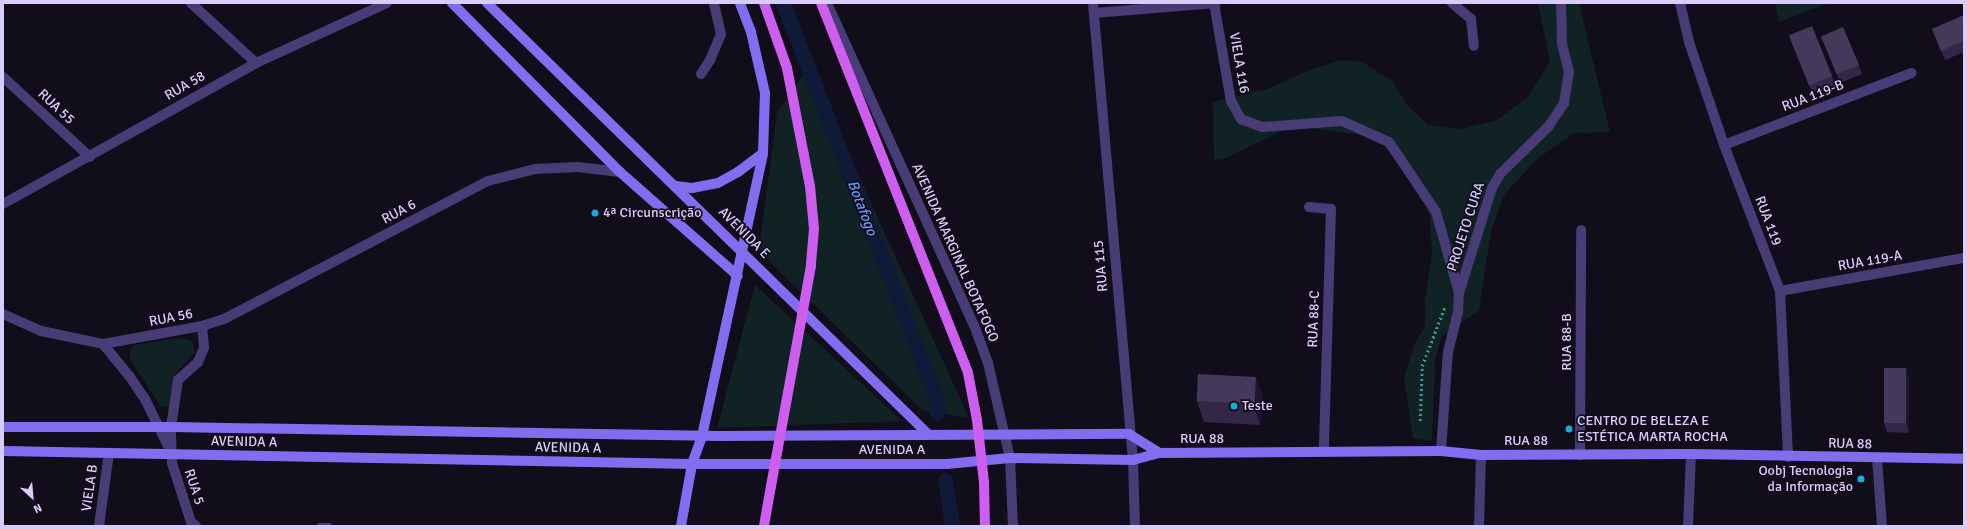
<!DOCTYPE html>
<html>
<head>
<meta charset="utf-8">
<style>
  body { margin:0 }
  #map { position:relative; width:1967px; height:529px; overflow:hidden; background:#110d1b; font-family:Signika,sans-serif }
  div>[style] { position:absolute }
  .green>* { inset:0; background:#112224 }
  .canal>* { height:15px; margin:-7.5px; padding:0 7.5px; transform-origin:7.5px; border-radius:7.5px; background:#0f1938 }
  .path>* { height:2.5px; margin-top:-1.25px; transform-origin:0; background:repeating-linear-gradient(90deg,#3899a2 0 2px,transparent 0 5px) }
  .service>* { height:5.5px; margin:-2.75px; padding:0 2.75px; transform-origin:2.75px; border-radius:2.75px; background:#473c76 }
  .minor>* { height:10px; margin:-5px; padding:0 5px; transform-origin:5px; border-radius:5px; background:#473c76 }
  .tertiary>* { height:10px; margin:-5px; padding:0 5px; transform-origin:5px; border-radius:5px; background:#473c76 }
  .secondary>* { height:10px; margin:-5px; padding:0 5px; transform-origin:5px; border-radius:5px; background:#826df0 }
  .primary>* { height:10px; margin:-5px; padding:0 5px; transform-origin:5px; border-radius:5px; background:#cd5eef }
  .primary-bridge>* { height:10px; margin:-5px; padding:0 5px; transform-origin:5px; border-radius:5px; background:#cd5eef }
  .wall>* { inset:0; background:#322747 }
  .shaded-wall>* { inset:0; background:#1e152e }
  .building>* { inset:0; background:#44395b; transform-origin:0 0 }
  .dots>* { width:11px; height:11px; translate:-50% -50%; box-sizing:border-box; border:2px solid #110d1b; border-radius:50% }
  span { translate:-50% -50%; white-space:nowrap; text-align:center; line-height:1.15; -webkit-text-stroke:3.5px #110d1b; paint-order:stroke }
  .street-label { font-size:14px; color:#d8ccfa }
  .poi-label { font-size:14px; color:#d8ccfa }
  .left { translate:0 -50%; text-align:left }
  .right { translate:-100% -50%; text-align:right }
  .water-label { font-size:15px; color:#649bf0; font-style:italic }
  .frame { position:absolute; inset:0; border:4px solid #d8ccfa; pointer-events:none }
  .north { position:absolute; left:12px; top:477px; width:40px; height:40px; -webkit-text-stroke:3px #110d1b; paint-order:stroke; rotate:154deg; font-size:11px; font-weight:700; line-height:16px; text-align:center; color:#d8ccfa }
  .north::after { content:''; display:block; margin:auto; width:14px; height:18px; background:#d8ccfa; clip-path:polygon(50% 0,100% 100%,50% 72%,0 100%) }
</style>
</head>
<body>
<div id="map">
  <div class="green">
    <div style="clip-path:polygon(1538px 3px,1579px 3px,1610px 132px,1574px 133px,1537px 159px,1504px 195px,1491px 231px,1479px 310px,1442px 336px,1435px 360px,1432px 441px,1413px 438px,1404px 377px,1415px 343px,1425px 327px,1425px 299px,1432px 254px,1430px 217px,1415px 181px,1376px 137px,1310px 128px,1281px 131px,1224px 159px,1214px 160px,1213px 102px,1267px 89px,1312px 69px,1341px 60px,1362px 62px,1392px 81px,1407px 105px,1428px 125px,1462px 129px,1497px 120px,1528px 97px,1550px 61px)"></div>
    <div style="clip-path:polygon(1775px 3px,1829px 3px,1779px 22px)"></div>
    <div style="clip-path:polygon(809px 67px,969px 418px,922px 410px,759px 251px,777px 112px)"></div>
    <div style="clip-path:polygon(755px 285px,902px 421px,717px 428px)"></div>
    <div style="clip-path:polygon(180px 338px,192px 341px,195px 352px,174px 375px,169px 405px,161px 407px,130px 359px,130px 352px,133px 345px)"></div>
  </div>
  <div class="canal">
    <div style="left:783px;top:3px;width:429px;rotate:68.8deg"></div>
    <div style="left:938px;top:403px;width:10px;rotate:96deg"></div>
    <div style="left:945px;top:480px;width:47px;rotate:81.3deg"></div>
  </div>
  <div class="path">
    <div style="left:1420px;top:421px;width:55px;rotate:-87.9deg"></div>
    <div style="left:1422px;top:366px;width:64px;rotate:-69deg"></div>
  </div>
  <div class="service">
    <div style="left:320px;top:526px;width:9px"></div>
  </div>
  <div class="minor">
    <div style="left:191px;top:3px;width:88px;rotate:42.7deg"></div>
    <div style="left:1214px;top:3px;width:99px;rotate:80.2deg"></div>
    <div style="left:1231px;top:101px;width:21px;rotate:61deg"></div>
    <div style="left:1241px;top:119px;width:22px;rotate:21deg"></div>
    <div style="left:1262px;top:127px;width:80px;rotate:-4.3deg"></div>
    <div style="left:1342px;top:121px;width:51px;rotate:24.1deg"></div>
    <div style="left:1389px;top:142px;width:84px;rotate:56.1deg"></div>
    <div style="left:1436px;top:212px;width:84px;rotate:74.1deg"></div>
    <div style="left:1452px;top:3px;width:25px;rotate:40deg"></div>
    <div style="left:1471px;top:19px;width:27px;rotate:84deg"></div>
    <div style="left:1680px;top:3px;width:40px;rotate:77deg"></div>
    <div style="left:1689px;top:42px;width:109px;rotate:71.2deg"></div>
    <div style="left:1724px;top:145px;width:156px;rotate:69deg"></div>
    <div style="left:1780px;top:291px;width:166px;rotate:87.2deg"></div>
    <div style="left:1094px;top:13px;width:122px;rotate:-4.7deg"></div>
    <div style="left:701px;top:74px;width:17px;rotate:-57deg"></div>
    <div style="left:710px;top:60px;width:28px;rotate:-67deg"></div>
    <div style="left:721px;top:34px;width:32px;rotate:-103deg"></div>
    <div style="left:3px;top:77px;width:118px;rotate:42.6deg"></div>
    <div style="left:1724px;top:145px;width:201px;rotate:-21deg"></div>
    <div style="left:3px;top:204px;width:290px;rotate:-29.1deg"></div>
    <div style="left:256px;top:63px;width:144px;rotate:-24.6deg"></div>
    <div style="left:1309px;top:207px;width:22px;rotate:5deg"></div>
    <div style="left:1331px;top:209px;width:243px;rotate:91.7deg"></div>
    <div style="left:1780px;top:291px;width:187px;rotate:-10.2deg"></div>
    <div style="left:3px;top:314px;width:42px;rotate:24.1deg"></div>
    <div style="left:41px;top:331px;width:63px;rotate:11.8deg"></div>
    <div style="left:103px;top:344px;width:101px;rotate:-10.3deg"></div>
    <div style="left:202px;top:326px;width:23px;rotate:-18deg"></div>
    <div style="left:224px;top:319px;width:298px;rotate:-27.6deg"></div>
    <div style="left:488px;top:181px;width:49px;rotate:-14.3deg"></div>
    <div style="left:535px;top:169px;width:43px;rotate:-2.7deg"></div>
    <div style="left:578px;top:167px;width:42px;rotate:6.8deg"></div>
    <div style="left:103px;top:344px;width:43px;rotate:50.7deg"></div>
    <div style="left:130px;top:377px;width:27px;rotate:56deg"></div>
    <div style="left:145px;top:399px;width:59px;rotate:63.9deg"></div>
    <div style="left:1441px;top:451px;width:99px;rotate:-86deg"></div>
    <div style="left:1448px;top:352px;width:41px;rotate:-76deg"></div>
    <div style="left:1458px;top:312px;width:19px;rotate:-87deg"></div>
    <div style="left:1459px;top:293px;width:110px;rotate:-72.6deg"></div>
    <div style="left:1492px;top:188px;width:16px;rotate:-60deg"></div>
    <div style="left:1500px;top:174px;width:67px;rotate:-44.4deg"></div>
    <div style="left:1548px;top:127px;width:29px;rotate:-56deg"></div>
    <div style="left:1564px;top:103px;width:31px;rotate:-81deg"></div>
    <div style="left:1569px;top:72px;width:30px;rotate:-104deg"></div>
    <div style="left:1562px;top:43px;width:40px;rotate:-91.4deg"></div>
    <div style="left:1580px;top:455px;width:225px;rotate:-89.7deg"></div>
    <div style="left:1877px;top:458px;width:68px;rotate:85.8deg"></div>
    <div style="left:99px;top:526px;width:74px;rotate:-82.2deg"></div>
    <div style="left:196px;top:526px;width:6px;rotate:-141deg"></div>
    <div style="left:191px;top:522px;width:62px;rotate:-107.9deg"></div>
    <div style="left:172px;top:463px;width:36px;rotate:-92deg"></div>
    <div style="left:171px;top:427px;width:48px;rotate:-81.5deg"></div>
    <div style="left:178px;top:380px;width:27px;rotate:-42deg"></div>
    <div style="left:198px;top:362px;width:15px;rotate:-67deg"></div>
    <div style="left:204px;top:348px;width:22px;rotate:-95deg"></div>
    <div style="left:1479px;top:526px;width:71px;rotate:-88.4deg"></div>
    <div style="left:1688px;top:526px;width:72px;rotate:-87.6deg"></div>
  </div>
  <div class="tertiary">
    <div style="left:827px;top:3px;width:354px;rotate:65.5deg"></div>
    <div style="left:974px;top:325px;width:40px;rotate:69.8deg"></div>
    <div style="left:988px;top:363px;width:98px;rotate:77deg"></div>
    <div style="left:1010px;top:458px;width:68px;rotate:87.5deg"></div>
    <div style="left:1093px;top:3px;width:459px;rotate:85deg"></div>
    <div style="left:1133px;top:460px;width:66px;rotate:88.3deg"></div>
  </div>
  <div class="secondary">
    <div style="left:452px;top:3px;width:238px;rotate:45.2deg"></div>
    <div style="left:620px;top:172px;width:157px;rotate:41.4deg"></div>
    <div style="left:487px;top:3px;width:617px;rotate:44.34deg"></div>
    <div style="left:676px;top:186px;width:16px;rotate:7deg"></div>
    <div style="left:692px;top:188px;width:26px;rotate:-11deg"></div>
    <div style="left:718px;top:183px;width:23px;rotate:-29deg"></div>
    <div style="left:738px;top:172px;width:31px;rotate:-37deg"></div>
    <div style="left:3px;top:427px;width:168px"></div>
    <div style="left:171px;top:427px;width:549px;rotate:0.94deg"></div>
    <div style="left:720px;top:436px;width:409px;rotate:-0.3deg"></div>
    <div style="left:1129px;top:434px;width:36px;rotate:32deg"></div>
    <div style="left:3px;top:451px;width:689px;rotate:1.08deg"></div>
    <div style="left:692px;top:464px;width:255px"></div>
    <div style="left:947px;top:464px;width:63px;rotate:-5.4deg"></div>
    <div style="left:1010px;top:458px;width:123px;rotate:0.9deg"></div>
    <div style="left:1133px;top:460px;width:27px;rotate:-15deg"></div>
    <div style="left:1159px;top:453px;width:282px;rotate:-0.4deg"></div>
    <div style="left:1441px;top:451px;width:40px;rotate:5.7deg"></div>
    <div style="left:1481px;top:455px;width:210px;rotate:-0.3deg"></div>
    <div style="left:1691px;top:454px;width:273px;rotate:1deg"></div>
    <div style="left:681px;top:526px;width:63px;rotate:-79.9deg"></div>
    <div style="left:692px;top:464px;width:30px;rotate:-70deg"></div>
    <div style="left:702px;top:436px;width:289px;rotate:-77.8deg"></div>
    <div style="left:763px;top:153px;width:60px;rotate:-88.1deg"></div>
    <div style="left:765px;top:93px;width:63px;rotate:-102.9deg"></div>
    <div style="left:751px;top:32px;width:31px;rotate:-111deg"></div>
  </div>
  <div class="primary">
    <div style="left:764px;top:3px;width:69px;rotate:70.5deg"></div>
    <div style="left:787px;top:68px;width:120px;rotate:79deg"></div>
    <div style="left:810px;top:186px;width:43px;rotate:84.7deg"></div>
    <div style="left:814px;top:229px;width:36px;rotate:95deg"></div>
    <div style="left:821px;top:3px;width:398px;rotate:68.3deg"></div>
    <div style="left:968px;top:373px;width:48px;rotate:79.2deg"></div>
    <div style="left:984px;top:482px;width:44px;rotate:88.7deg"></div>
    <div style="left:764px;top:526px;width:41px;rotate:-80.1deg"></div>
  </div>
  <div class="primary-bridge">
    <div style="left:977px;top:420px;width:62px;rotate:83.6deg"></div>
    <div style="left:771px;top:486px;width:225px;rotate:-79.7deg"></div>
  </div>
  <div class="wall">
    <div style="clip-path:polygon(1964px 15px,1964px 52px,1945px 60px,1932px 29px)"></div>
    <div style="clip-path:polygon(1789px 36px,1832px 76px,1836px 86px,1813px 95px)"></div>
    <div style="clip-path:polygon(1821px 36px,1859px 65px,1862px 74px,1840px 83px)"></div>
    <div style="clip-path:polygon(1256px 377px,1263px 398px,1260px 425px,1204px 422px,1197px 401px)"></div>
    <div style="clip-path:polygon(1909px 378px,1909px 433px,1887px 432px,1884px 423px)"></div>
  </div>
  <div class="shaded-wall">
    <div style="clip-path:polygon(1906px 368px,1909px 378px,1909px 433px,1906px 423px)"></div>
    <div style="clip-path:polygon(1256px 377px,1263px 398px,1260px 425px,1253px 404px)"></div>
  </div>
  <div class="building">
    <div style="clip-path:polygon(1964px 15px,1964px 41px,1941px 51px,1932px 29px)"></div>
    <div style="left:1812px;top:26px;width:54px;height:25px;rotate:68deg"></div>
    <div style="left:1843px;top:27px;width:41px;height:24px;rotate:67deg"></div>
    <div style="left:1884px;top:368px;width:22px;height:55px"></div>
    <div style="left:1198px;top:374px;width:58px;height:27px;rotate:3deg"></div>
  </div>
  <div class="dots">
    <div style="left:595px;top:213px;background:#16acdc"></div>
    <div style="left:1234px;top:406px;background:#16acdc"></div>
    <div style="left:1569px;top:429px;background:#16acdc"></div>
    <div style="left:1861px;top:479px;background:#16acdc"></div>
  </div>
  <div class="street-label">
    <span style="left:1239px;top:63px;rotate:80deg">VIELA 116</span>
    <span style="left:185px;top:86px;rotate:-30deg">RUA 58</span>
    <span style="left:1813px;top:96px;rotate:-21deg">RUA 119-B</span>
    <span style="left:56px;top:107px;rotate:43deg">RUA 55</span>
    <span style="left:399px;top:212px;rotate:-28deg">RUA 6</span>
    <span style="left:1768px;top:221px;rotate:69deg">RUA 119</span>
    <span style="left:1466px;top:227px;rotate:-72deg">PROJETO CURA</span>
    <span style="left:744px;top:233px;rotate:45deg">AVENIDA E</span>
    <span style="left:955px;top:253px;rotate:66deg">AVENIDA MARGINAL BOTAFOGO</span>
    <span style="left:1870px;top:261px;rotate:-10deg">RUA 119-A</span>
    <span style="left:1101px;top:266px;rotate:-95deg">RUA 115</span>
    <span style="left:171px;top:318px;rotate:-11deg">RUA 56</span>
    <span style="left:1314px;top:319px;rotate:-88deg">RUA 88-C</span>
    <span style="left:1567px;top:342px;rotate:-90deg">RUA 88-B</span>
    <span style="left:1202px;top:439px">RUA 88</span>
    <span style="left:1526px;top:441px">RUA 88</span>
    <span style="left:244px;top:442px;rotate:1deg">AVENIDA A</span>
    <span style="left:1850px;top:444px;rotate:1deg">RUA 88</span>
    <span style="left:568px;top:448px;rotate:1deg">AVENIDA A</span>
    <span style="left:892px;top:450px">AVENIDA A</span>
    <span style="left:194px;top:487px;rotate:72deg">RUA 5</span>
    <span style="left:90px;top:488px;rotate:-82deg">VIELA B</span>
  </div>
  <div class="poi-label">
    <span class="left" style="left:603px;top:213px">4ª Circunscrição</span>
    <span class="left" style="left:1242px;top:406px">Teste</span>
    <span class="left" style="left:1577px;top:429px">CENTRO DE BELEZA E<br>ESTÉTICA MARTA ROCHA</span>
    <span class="right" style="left:1853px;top:479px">Oobj Tecnologia<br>da Informação</span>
  </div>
  <div class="water-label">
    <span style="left:862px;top:208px;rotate:69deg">Botafogo</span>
  </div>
  <div class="frame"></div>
  <div class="north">N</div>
</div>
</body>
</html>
